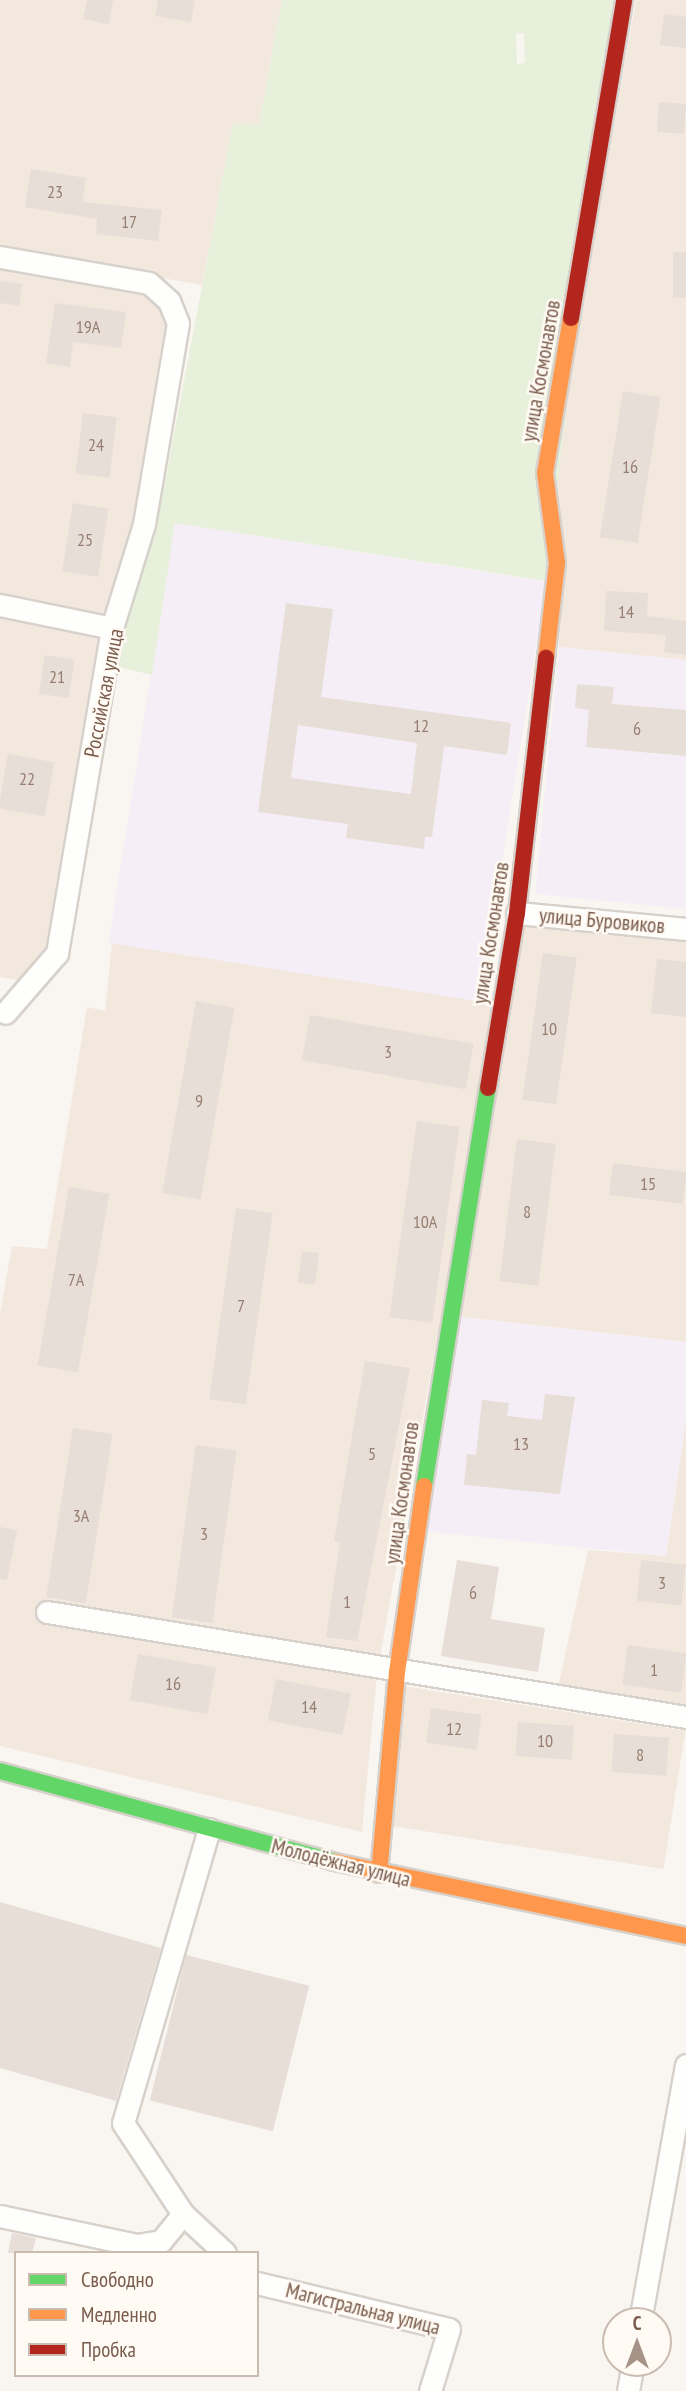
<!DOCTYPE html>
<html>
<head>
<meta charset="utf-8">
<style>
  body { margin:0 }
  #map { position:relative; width:686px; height:2391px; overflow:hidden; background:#f9f5f0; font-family:"PT Sans Narrow",sans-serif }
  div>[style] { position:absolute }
  .residential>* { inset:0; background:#f2e8de; transform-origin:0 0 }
  .education>* { inset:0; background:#f6eef6; transform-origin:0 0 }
  .green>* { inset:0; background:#e7f0db }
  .building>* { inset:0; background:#e6ded7; transform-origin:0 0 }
  .roads { filter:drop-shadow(2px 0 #d7d1cb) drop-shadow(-2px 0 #d7d1cb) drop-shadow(0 2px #d7d1cb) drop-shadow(0 -2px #d7d1cb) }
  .street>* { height:21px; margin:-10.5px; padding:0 10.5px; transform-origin:10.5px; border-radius:10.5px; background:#fefefd }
  .fast>* { height:16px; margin:-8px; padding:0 8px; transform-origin:8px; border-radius:8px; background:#63d668 }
  .slow>* { height:16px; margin:-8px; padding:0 8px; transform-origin:8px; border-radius:8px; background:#ff974d }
  .jam>* { height:16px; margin:-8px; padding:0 8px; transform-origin:8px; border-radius:8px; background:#b3261e }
  span { translate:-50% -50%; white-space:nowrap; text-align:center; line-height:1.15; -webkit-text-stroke:5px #fffaf3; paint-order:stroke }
  .number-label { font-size:18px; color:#977e72 }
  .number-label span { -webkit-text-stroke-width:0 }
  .street-label { font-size:21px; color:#7a5c4d }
  .legend { position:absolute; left:14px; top:2251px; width:245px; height:126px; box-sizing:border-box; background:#fffaf3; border:2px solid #cabbb1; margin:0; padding:9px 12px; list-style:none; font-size:21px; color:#7a5c4d }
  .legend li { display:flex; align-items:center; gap:14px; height:35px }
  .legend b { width:35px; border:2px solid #cabbb1 }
  .north { position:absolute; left:602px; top:2307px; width:70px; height:70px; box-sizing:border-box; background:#fffaf3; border:2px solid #cabbb1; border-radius:50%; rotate:0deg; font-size:19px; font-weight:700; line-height:28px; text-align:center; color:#7a5c4d }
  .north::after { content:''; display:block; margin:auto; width:24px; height:32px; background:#a69286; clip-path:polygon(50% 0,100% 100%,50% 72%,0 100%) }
</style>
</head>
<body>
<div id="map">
  <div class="residential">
    <div style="clip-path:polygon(0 0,282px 0,259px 125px,233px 124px,202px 285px,0 250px)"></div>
    <div style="clip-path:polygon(636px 0,686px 0,686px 660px,559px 647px,552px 475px)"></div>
    <div style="clip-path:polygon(0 262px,146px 288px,174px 325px,140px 519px,109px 622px,0 600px)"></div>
    <div style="clip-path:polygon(0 610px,107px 632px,46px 984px,0 977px)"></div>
    <div style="clip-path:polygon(521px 918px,686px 935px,686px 1342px,452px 1316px)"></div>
    <div style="clip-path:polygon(112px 943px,497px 1001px,377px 1674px,362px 1832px,0 1746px,0 1314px,12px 1246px,47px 1249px,87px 1007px,105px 1011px)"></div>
    <div style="clip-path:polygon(686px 1419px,686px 1709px,557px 1692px,588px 1550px,666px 1556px)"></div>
    <div style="left:397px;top:1685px;width:292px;height:140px;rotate:9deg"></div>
  </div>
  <div class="education">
    <div style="left:175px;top:523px;width:376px;height:425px;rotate:9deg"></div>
    <div style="clip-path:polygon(559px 647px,686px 660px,686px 909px,535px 894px)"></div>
    <div style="clip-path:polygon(452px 1316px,686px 1342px,686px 1419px,666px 1556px,421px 1531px)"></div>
  </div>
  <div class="green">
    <div style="clip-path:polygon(evenodd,282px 0,616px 0,546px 581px,175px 523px,152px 675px,116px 666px,164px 487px,233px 123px,259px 125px,282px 0,524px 33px,525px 63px,517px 64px,516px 34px,524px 33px)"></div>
  </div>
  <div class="building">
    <div style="clip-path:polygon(87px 0,113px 0,109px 24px,83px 19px)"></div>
    <div style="clip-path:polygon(158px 0,195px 0,191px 22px,155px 16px)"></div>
    <div style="clip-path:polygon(664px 14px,686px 17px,686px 48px,660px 45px)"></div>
    <div style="left:659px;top:102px;width:27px;height:30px;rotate:4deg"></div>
    <div style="clip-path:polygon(31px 169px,86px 178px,82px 202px,162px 210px,158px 241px,96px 234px,97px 219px,25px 207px)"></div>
    <div style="left:673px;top:252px;width:13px;height:46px"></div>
    <div style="clip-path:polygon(0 281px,22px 284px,19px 306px,0 303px)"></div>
    <div style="clip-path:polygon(55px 303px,126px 312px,121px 348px,73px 342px,70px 367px,46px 363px)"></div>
    <div style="left:623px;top:391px;width:38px;height:148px;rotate:9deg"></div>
    <div style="left:83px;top:413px;width:34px;height:61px;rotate:7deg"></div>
    <div style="left:73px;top:503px;width:36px;height:69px;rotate:9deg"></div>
    <div style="clip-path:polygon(606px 591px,648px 593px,647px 616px,686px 621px,686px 655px,664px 652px,666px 635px,604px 631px)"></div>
    <div style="clip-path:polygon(evenodd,286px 603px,333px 609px,321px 697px,511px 723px,507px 755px,444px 746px,432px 837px,425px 837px,424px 849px,346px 838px,348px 824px,258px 812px,286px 603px,298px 725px,417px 743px,411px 794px,291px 778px,298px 725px)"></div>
    <div style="left:45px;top:655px;width:30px;height:39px;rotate:9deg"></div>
    <div style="clip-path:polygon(577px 684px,614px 687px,612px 704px,686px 710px,686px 756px,586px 747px,589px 710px,575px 708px)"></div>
    <div style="left:8px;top:754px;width:47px;height:55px;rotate:10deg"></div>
    <div style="left:543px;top:953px;width:34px;height:148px;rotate:8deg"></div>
    <div style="clip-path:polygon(657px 959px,686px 962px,686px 1017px,651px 1013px)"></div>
    <div style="left:196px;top:1001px;width:39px;height:195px;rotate:10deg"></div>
    <div style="left:310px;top:1015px;width:166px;height:46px;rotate:10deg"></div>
    <div style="left:417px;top:1121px;width:43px;height:198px;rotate:8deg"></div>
    <div style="left:517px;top:1139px;width:39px;height:143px;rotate:7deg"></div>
    <div style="left:613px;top:1163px;width:74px;height:32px;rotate:7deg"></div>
    <div style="left:69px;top:1187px;width:41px;height:181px;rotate:10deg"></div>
    <div style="left:236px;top:1208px;width:37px;height:193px;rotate:8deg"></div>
    <div style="left:302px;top:1251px;width:17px;height:32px;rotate:7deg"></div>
    <div style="clip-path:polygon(365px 1361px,410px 1368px,357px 1641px,326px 1637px,340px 1542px,334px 1541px)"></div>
    <div style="clip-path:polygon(545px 1394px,575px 1397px,560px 1494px,464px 1485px,467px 1454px,476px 1455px,482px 1400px,509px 1403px,507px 1416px,542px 1420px)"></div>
    <div style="left:73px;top:1428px;width:40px;height:171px;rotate:9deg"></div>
    <div style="left:196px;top:1445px;width:41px;height:174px;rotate:8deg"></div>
    <div style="clip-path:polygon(0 1527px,17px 1530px,7px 1580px,0 1579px)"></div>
    <div style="clip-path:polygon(457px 1560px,499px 1567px,491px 1619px,545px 1628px,538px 1672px,441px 1656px)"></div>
    <div style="left:641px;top:1560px;width:45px;height:41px;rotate:6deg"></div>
    <div style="left:628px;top:1645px;width:59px;height:40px;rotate:8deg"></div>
    <div style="left:138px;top:1654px;width:79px;height:47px;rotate:10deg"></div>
    <div style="left:276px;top:1679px;width:76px;height:42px;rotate:11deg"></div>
    <div style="left:431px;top:1708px;width:51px;height:35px;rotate:8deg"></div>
    <div style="left:518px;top:1722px;width:56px;height:34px;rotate:4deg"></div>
    <div style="left:614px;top:1734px;width:55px;height:38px;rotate:4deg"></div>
    <div style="clip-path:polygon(0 1902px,161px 1948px,116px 2101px,0 2068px)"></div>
    <div style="left:186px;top:1955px;width:127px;height:150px;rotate:14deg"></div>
    <div style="clip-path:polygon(12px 2233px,36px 2238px,32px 2253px,8px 2253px)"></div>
  </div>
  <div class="roads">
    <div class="street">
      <div style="left:0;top:257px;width:151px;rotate:9.9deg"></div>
      <div style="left:149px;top:283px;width:27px;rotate:42deg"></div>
      <div style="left:169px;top:301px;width:24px;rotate:68deg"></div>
      <div style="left:178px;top:323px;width:204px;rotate:99.6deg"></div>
      <div style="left:144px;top:524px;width:109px;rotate:107.1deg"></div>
      <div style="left:112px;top:628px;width:330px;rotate:99.6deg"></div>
      <div style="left:57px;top:953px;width:79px;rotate:130.9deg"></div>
      <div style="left:0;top:605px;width:114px;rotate:11.6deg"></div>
      <div style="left:517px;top:913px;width:170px;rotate:5.4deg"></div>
      <div style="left:47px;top:1612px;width:648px;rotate:9.33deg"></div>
      <div style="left:209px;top:1829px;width:306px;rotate:106.3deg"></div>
      <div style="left:123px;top:2123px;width:109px;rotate:56.6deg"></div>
      <div style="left:183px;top:2214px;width:57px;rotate:42.9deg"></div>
      <div style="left:0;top:2216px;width:140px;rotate:12deg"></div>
      <div style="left:137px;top:2245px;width:24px;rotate:-9deg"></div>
      <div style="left:161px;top:2241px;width:35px;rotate:-51deg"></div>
      <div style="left:257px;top:2283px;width:197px;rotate:13.5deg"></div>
      <div style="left:449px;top:2329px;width:65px;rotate:107deg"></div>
      <div style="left:640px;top:2321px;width:260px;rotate:-79.8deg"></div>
      <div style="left:628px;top:2391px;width:28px;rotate:-80deg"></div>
    </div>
    <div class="fast">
      <div style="left:424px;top:1486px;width:403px;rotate:-80.9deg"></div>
      <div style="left:0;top:1771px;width:347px;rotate:15.2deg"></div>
    </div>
    <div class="slow">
      <div style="left:546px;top:658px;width:96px;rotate:-83.4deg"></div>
      <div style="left:557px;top:563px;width:91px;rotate:-97.6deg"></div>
      <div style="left:545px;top:473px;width:157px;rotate:-80.5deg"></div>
      <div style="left:335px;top:1862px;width:359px;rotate:11.9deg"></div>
      <div style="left:379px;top:1874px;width:203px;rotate:-84.9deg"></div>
      <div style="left:397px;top:1672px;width:188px;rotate:-81.7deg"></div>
    </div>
    <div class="jam">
      <div style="left:571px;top:318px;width:322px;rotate:-80.5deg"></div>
      <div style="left:488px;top:1088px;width:177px;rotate:-80.6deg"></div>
      <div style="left:517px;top:913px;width:257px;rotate:-83.5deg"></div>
    </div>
  </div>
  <div class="number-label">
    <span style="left:55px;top:192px">23</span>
    <span style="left:129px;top:222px">17</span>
    <span style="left:88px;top:327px">19А</span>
    <span style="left:96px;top:445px">24</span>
    <span style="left:630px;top:467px">16</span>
    <span style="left:85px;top:540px">25</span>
    <span style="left:626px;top:612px">14</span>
    <span style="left:57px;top:677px">21</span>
    <span style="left:421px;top:726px">12</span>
    <span style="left:637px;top:729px">6</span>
    <span style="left:27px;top:779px">22</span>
    <span style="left:549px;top:1029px">10</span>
    <span style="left:388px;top:1052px">3</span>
    <span style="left:199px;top:1101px">9</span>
    <span style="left:648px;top:1184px">15</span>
    <span style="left:527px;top:1212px">8</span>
    <span style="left:425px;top:1222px">10А</span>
    <span style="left:76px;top:1280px">7А</span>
    <span style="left:241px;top:1306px">7</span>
    <span style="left:521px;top:1444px">13</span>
    <span style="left:372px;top:1454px">5</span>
    <span style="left:81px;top:1516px">3А</span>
    <span style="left:204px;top:1534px">3</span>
    <span style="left:662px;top:1583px">3</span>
    <span style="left:473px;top:1593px">6</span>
    <span style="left:347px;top:1602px">1</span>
    <span style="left:654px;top:1670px">1</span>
    <span style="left:173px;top:1684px">16</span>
    <span style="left:309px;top:1707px">14</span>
    <span style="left:454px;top:1729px">12</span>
    <span style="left:545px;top:1741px">10</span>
    <span style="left:640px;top:1755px">8</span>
  </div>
  <div class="street-label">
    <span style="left:541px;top:371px;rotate:-80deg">улица Космонавтов</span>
    <span style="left:104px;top:693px;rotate:-79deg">Российская улица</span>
    <span style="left:602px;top:921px;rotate:5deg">улица Буровиков</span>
    <span style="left:491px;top:933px;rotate:-81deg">улица Космонавтов</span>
    <span style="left:402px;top:1493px;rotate:-82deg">улица Космонавтов</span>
    <span style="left:341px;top:1863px;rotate:14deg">Молодёжная улица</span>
    <span style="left:363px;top:2309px;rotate:14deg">Магистральная улица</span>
  </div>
  <ul class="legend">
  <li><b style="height:9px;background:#63d668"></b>Свободно</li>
  <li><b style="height:9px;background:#ff974d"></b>Медленно</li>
  <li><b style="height:9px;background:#b3261e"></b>Пробка</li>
  </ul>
  <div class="north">С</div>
</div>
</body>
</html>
